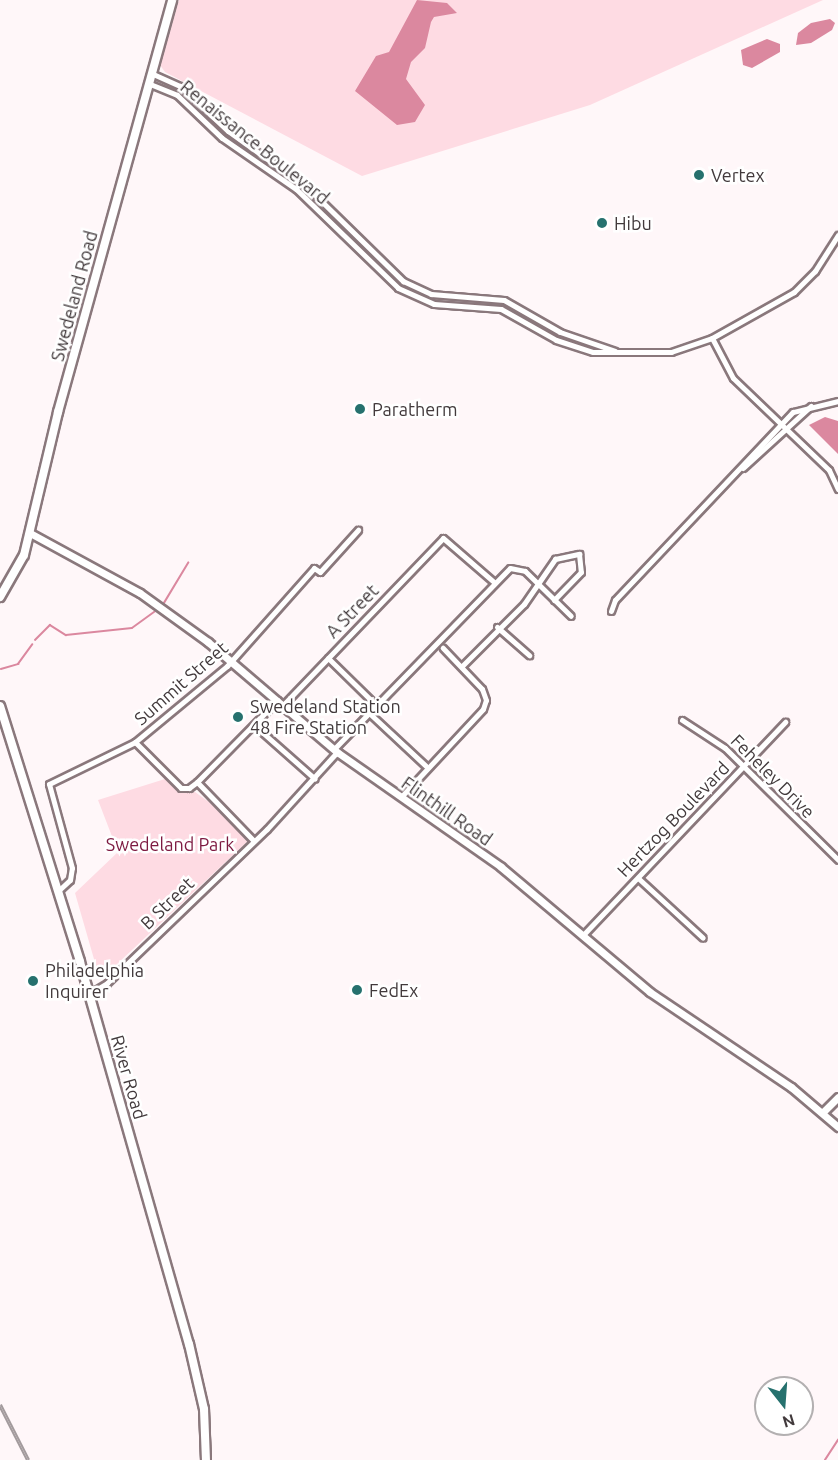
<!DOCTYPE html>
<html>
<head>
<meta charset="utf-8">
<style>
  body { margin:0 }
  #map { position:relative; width:838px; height:1460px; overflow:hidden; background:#fff7f9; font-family:Ubuntu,sans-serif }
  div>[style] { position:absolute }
  .green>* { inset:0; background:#fedbe3 }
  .water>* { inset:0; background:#db889f }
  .stream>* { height:1.5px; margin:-0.75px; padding:0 0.75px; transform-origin:0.75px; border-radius:0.75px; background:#db889f }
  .roads { filter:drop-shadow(2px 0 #8a787c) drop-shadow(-2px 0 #8a787c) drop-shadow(0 2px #8a787c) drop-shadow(0 -2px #8a787c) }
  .minor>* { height:5px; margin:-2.5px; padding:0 2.5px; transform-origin:2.5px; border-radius:2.5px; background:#fff }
  .tertiary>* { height:7px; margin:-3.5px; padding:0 3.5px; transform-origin:3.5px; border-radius:3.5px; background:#fff }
  .secondary>* { height:8px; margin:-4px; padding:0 4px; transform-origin:4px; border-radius:4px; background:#fff }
  .rail>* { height:4px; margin-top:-2px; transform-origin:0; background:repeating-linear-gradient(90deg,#fff 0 4.5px,#a39b9d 0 9px); box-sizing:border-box; border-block:2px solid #a39b9d }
  .dots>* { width:16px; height:16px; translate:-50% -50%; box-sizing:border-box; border:3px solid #fff; border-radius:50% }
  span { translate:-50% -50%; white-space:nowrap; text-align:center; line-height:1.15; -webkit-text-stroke:5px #fff; paint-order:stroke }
  .street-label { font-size:18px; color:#423a3c }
  .poi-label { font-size:18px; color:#423a3c }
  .left { translate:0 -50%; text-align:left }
  .park-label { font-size:18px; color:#7d1a41 }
  .north { position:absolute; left:754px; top:1376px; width:60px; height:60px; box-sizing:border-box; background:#fff; border:2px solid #b3b0b1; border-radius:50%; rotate:163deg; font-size:16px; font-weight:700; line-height:24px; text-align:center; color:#423a3c }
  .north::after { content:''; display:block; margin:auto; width:21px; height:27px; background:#26716e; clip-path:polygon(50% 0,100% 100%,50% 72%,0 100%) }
</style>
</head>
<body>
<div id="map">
  <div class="green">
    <div style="clip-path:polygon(179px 0,823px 0,590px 105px,362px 176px,165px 72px,160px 65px)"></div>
    <div style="clip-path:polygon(165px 779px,179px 792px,195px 792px,209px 802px,248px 841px,100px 980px,75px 893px,118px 852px,98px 800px)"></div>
  </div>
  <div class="water">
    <div style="clip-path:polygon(417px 0,447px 3px,457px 13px,434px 17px,431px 22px,425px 48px,411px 62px,406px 79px,425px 105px,415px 122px,397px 125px,355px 91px,376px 56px,389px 52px)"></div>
    <div style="clip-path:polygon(830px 19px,835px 23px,832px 30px,811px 43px,796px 45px,798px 33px,811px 23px)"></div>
    <div style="clip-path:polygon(767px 39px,780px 44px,780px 52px,752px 68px,743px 65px,741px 50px)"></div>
    <div style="clip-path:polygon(825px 417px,838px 421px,838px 454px,809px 425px)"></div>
  </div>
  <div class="stream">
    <div style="left:164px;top:603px;width:47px;rotate:-59deg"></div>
    <div style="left:35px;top:640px;width:21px;rotate:-45deg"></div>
    <div style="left:50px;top:625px;width:19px;rotate:32deg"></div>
    <div style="left:66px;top:635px;width:66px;rotate:-6.1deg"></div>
    <div style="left:132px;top:628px;width:31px;rotate:-36deg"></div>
    <div style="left:1px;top:669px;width:18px;rotate:-16deg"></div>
    <div style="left:18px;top:664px;width:24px;rotate:-54deg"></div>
    <div style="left:825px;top:1460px;width:24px;rotate:-57deg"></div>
  </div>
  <div class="roads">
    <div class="minor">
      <div style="left:153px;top:74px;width:30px;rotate:24deg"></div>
      <div style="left:180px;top:86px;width:66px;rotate:43.2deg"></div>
      <div style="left:228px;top:131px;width:100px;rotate:35.6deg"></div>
      <div style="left:309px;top:189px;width:132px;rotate:44.4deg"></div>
      <div style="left:403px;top:281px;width:31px;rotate:25deg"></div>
      <div style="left:431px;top:294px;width:73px;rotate:4.7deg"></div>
      <div style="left:504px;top:300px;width:64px;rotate:29.7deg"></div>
      <div style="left:560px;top:332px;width:58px;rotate:19.1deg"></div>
      <div style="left:150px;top:84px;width:29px;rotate:22deg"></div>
      <div style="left:177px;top:95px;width:62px;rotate:43.7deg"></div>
      <div style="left:222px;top:138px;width:90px;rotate:34.6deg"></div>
      <div style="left:296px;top:189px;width:142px;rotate:44.1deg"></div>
      <div style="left:398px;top:288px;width:39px;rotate:24deg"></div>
      <div style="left:434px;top:304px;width:67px;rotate:4.3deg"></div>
      <div style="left:501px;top:309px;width:63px;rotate:29.4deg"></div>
      <div style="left:556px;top:340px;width:39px;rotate:18deg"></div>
      <div style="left:593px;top:352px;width:78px"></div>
      <div style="left:671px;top:352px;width:43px;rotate:-18.9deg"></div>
      <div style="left:712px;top:338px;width:94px;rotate:-29.3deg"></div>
      <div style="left:794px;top:292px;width:30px;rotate:-45deg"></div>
      <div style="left:815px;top:271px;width:43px;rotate:-57.4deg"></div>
      <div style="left:712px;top:338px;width:45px;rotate:62.3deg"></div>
      <div style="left:733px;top:378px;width:133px;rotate:43.8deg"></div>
      <div style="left:829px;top:470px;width:21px;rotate:65deg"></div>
      <div style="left:743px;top:468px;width:92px;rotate:-42.4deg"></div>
      <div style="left:611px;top:611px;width:12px;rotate:-70deg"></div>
      <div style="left:615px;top:600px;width:259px;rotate:-46.6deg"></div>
      <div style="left:793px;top:412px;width:46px;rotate:-13.7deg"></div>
      <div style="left:497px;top:627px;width:43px;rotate:41.2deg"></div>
      <div style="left:328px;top:658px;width:66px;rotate:44.4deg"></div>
      <div style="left:462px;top:666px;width:88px;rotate:-45deg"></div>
      <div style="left:524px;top:604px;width:55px;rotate:-55.4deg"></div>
      <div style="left:555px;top:559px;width:25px;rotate:-12deg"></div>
      <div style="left:579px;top:554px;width:18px;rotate:84deg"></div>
      <div style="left:581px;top:572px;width:39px;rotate:134deg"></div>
      <div style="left:283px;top:705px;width:231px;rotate:-46.2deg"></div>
      <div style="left:443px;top:538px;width:67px;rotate:40.8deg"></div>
      <div style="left:368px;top:712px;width:79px;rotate:43deg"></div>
      <div style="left:682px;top:720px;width:51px;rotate:33.1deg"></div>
      <div style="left:725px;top:748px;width:159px;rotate:44.7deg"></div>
      <div style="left:254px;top:725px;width:81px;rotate:41.5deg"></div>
      <div style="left:135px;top:742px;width:65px;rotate:45deg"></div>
      <div style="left:181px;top:788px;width:8px"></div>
      <div style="left:189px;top:788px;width:10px;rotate:-37deg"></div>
      <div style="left:197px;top:782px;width:82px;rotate:46deg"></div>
      <div style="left:334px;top:749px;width:252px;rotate:-45.8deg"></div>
      <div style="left:510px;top:568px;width:15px;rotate:11deg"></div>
      <div style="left:525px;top:571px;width:64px;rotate:44.4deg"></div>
      <div style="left:197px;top:782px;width:115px;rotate:-45.4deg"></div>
      <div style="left:401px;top:797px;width:120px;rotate:-47deg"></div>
      <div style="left:483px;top:709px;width:9px;rotate:-72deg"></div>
      <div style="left:486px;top:700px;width:12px;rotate:-110deg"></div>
      <div style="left:482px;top:689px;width:57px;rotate:-133.6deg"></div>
      <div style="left:638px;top:878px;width:88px;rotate:42.7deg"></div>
      <div style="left:58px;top:891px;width:16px;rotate:-43deg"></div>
      <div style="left:70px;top:880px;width:12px;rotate:-81deg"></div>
      <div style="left:72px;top:868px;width:87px;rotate:-105.3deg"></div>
      <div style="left:49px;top:784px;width:96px;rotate:-26deg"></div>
      <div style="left:135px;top:742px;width:119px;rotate:-39.6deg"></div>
      <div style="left:227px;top:666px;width:131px;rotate:-48.4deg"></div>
      <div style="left:314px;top:568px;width:7px;rotate:34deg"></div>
      <div style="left:320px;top:572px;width:57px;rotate:-47.9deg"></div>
      <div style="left:583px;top:935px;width:294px;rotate:-46.5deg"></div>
      <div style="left:89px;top:994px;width:21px;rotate:-31deg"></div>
      <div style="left:107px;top:983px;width:222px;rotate:-43.9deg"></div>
      <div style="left:267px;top:829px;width:104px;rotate:-47.7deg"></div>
    </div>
    <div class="tertiary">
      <div style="left:30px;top:533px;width:125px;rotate:28.6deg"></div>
      <div style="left:140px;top:593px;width:84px;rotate:35.8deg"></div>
      <div style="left:208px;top:642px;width:170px;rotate:40.5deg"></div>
      <div style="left:337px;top:752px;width:200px;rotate:35deg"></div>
      <div style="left:501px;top:867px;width:194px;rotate:40deg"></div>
      <div style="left:650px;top:992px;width:170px;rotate:34deg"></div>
      <div style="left:791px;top:1087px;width:62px;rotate:40.4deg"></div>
      <div style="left:823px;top:1112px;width:21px;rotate:-45deg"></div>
    </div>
    <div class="secondary">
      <div style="left:0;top:597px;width:48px;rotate:-60.3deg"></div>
      <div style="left:24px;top:555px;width:147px;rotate:-76.6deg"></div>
      <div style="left:58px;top:412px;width:427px;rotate:-74.5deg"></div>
      <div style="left:0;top:706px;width:268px;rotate:72.6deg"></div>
      <div style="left:80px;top:962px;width:397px;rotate:74.1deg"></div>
      <div style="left:189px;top:1344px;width:67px;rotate:77deg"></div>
      <div style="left:204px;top:1409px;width:51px;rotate:87.8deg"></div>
    </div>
  </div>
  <div class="rail">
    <div style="left:0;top:1405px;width:62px;rotate:63deg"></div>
  </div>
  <div class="dots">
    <div style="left:699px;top:175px;background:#26716e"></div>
    <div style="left:602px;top:223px;background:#26716e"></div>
    <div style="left:360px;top:409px;background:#26716e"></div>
    <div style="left:238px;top:717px;background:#26716e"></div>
    <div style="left:33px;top:981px;background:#26716e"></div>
    <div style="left:357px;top:990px;background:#26716e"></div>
  </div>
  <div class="street-label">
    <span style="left:255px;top:142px;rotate:39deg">Renaissance Boulevard</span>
    <span style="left:74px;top:296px;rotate:-75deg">Swedeland Road</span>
    <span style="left:352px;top:611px;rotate:-46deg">A Street</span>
    <span style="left:181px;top:683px;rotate:-41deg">Summit Street</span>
    <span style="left:773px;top:776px;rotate:45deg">Feheley Drive</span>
    <span style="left:447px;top:811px;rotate:35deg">Flinthill Road</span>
    <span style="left:673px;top:819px;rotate:-46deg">Hertzog Boulevard</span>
    <span style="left:167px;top:903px;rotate:-44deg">B Street</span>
    <span style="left:129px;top:1077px;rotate:74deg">River Road</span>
  </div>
  <div class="poi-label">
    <span class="left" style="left:711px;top:175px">Vertex</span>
    <span class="left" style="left:614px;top:223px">Hibu</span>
    <span class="left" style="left:372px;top:409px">Paratherm</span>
    <span class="left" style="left:250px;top:717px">Swedeland Station<br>48 Fire Station</span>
    <span class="left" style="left:45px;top:981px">Philadelphia<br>Inquirer</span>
    <span class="left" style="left:369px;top:990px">FedEx</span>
  </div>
  <div class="park-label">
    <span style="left:170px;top:844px">Swedeland Park</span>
  </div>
  <div class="north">N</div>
</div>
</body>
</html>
